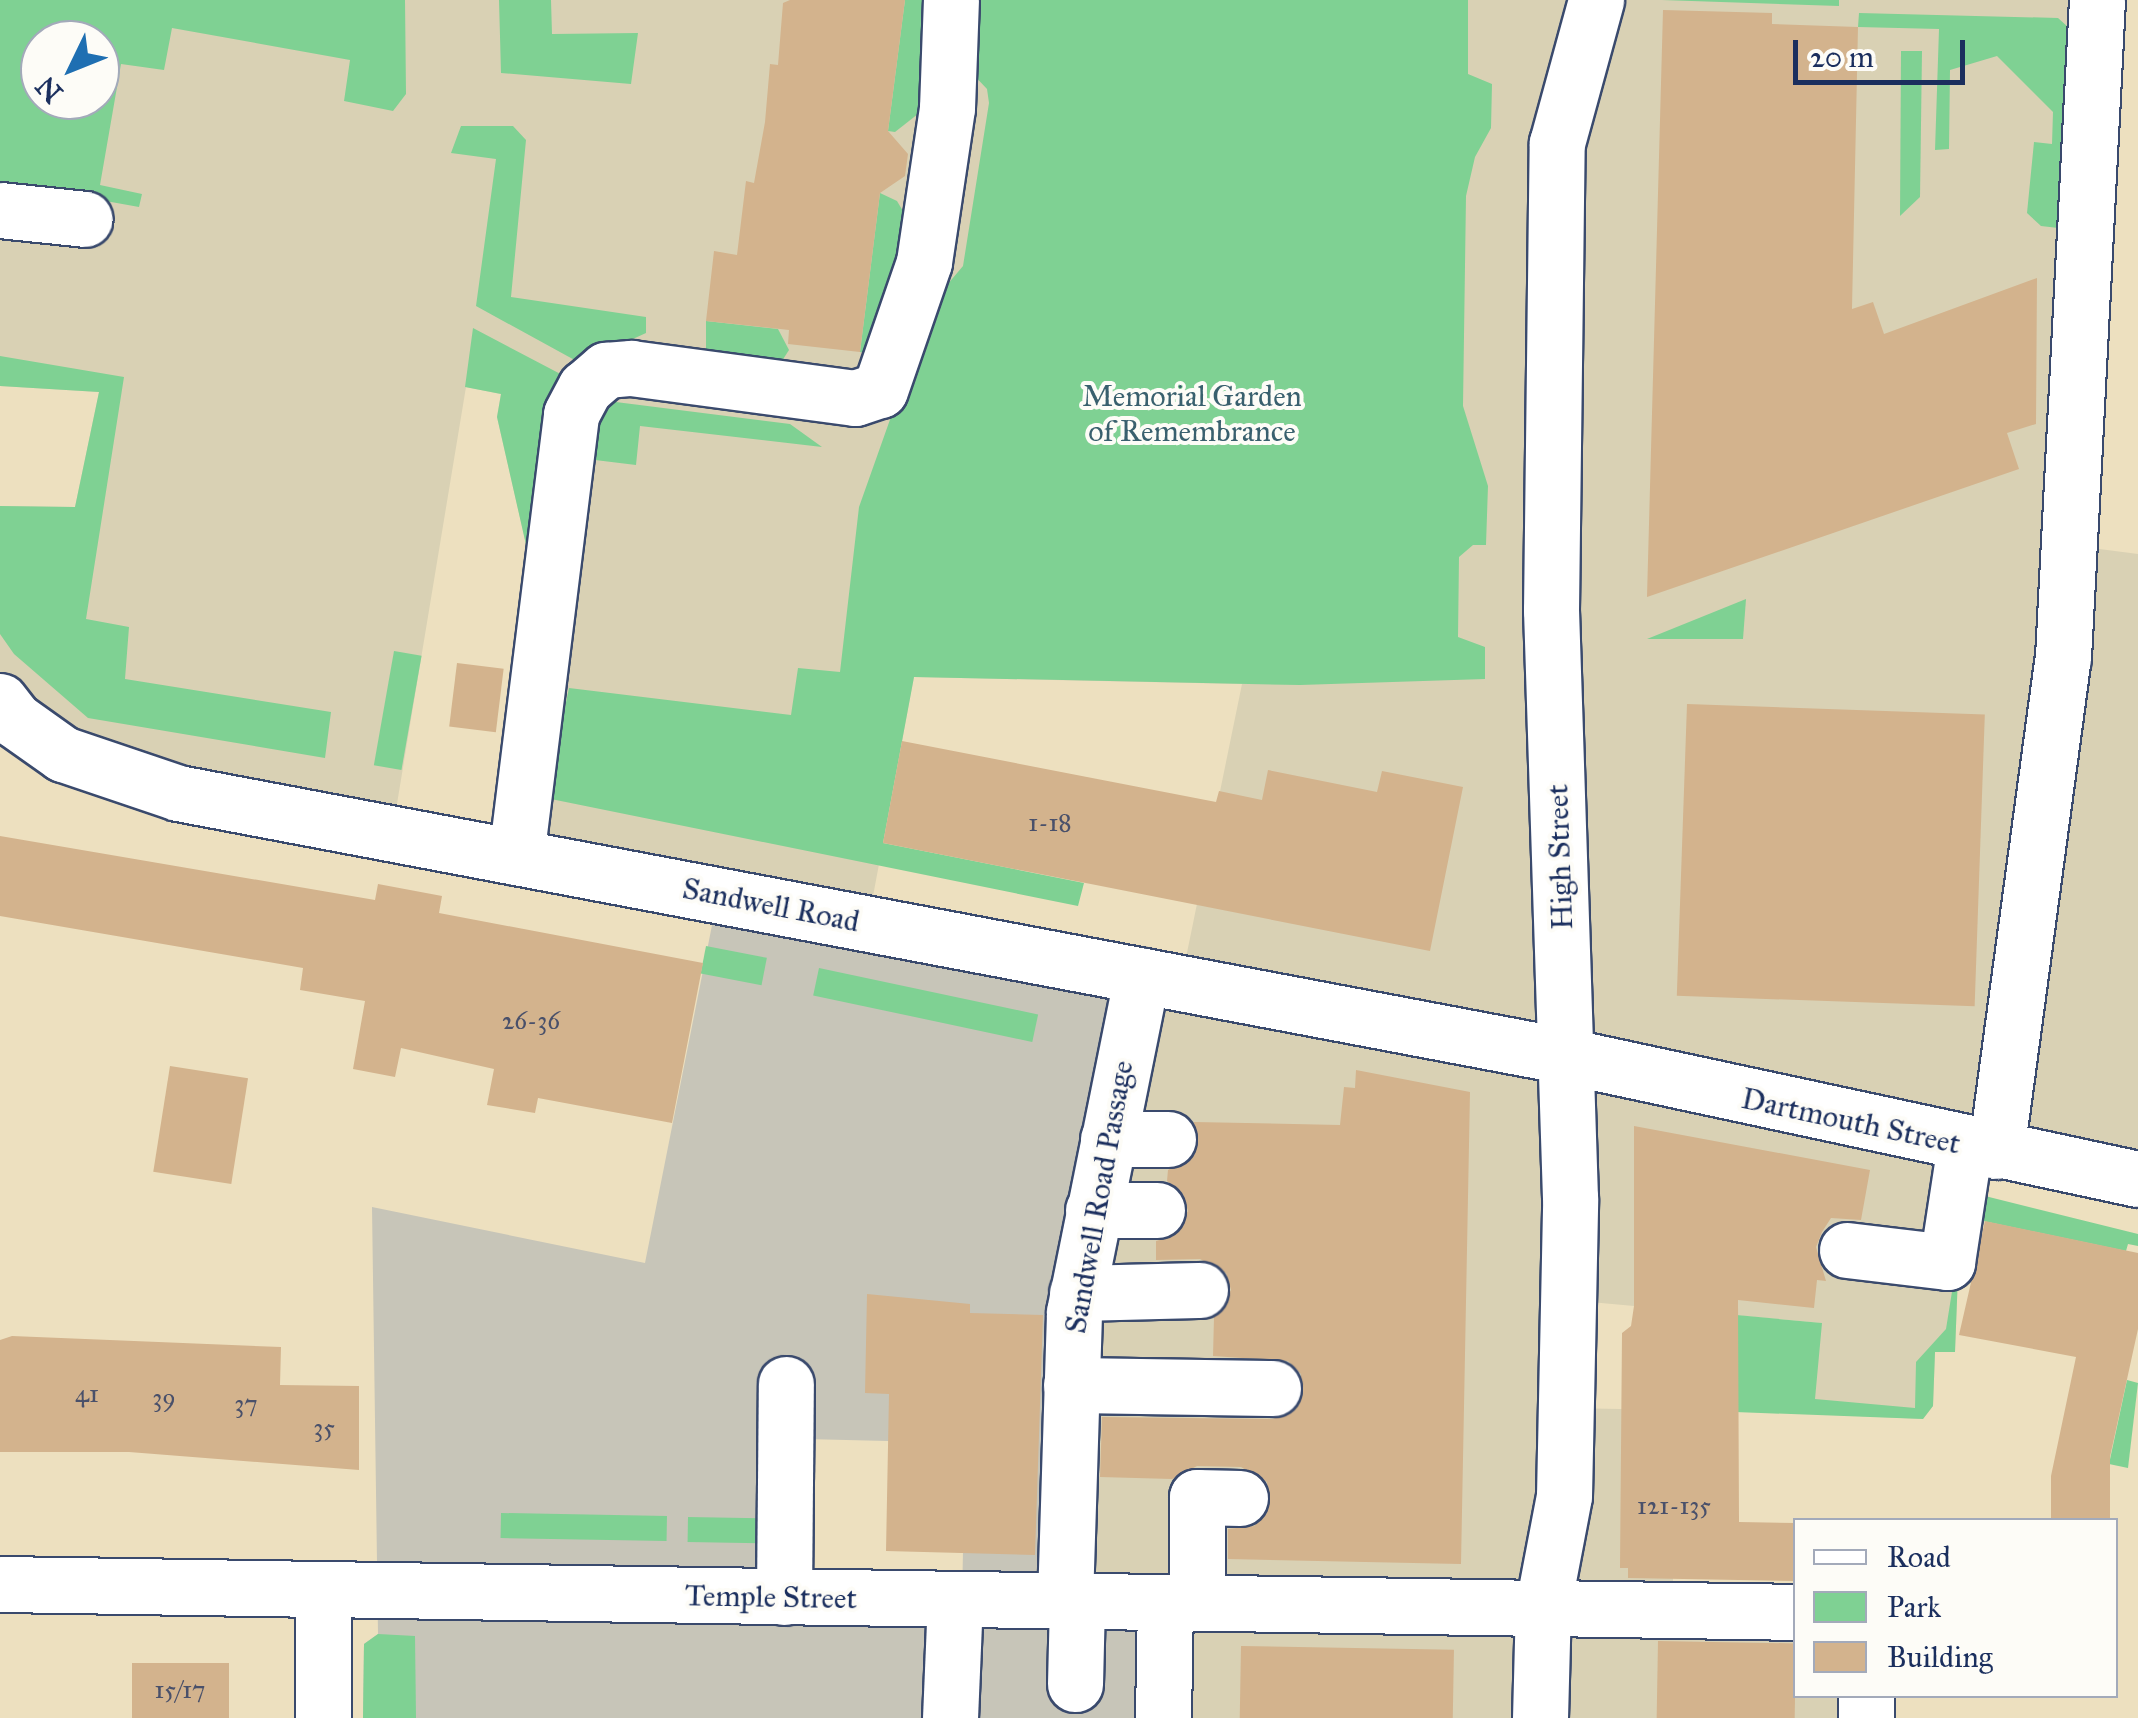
<!DOCTYPE html>
<html>
<head>
<meta charset="utf-8">
<style>
  body { margin:0 }
  #map { position:relative; width:2138px; height:1718px; overflow:hidden; background:#ede0bf; font-family:"IM FELL Great Primer",serif }
  div>[style] { position:absolute }
  .built>* { inset:0; background:#d9d1b4 }
  .industrial>* { inset:0; background:#c7c5b8 }
  .green>* { inset:0; background:#7fd193; transform-origin:0 0 }
  .building>* { inset:0; background:#d3b38d; transform-origin:0 0 }
  .roads { filter:drop-shadow(2px 0 #3a4a6d) drop-shadow(-2px 0 #3a4a6d) drop-shadow(0 2px #3a4a6d) drop-shadow(0 -2px #3a4a6d) }
  .minor>* { height:55px; margin:-27.5px; padding:0 27.5px; transform-origin:27.5px; border-radius:27.5px; background:#fff }
  span { translate:-50% -50%; white-space:nowrap; text-align:center; line-height:1.15; -webkit-text-stroke:8px #fdfcf7; paint-order:stroke }
  .number-label { font-size:25px; color:#49506a }
  .number-label span { -webkit-text-stroke-width:0 }
  .park-label { font-size:30px; color:#39606e }
  .street-label { font-size:30px; color:#1b2f5e }
  .legend { position:absolute; left:1793px; top:1518px; width:325px; height:180px; box-sizing:border-box; background:#fdfcf7; border:2px solid #a3aaba; margin:0; padding:12px 18px; list-style:none; font-size:30px; color:#1b2f5e }
  .legend li { display:flex; align-items:center; gap:20px; height:50px }
  .legend b { width:50px; border:2px solid #a3aaba }
  .north { position:absolute; left:20px; top:20px; width:100px; height:100px; box-sizing:border-box; background:#fdfcf7; border:2px solid #a3aaba; border-radius:50%; rotate:227deg; font-size:28px; font-weight:700; line-height:40px; text-align:center; color:#1b2f5e }
  .north::after { content:''; display:block; margin:auto; width:35px; height:45px; background:#1f6fb2; clip-path:polygon(50% 0,100% 100%,50% 72%,0 100%) }
  .scale { position:absolute; left:1793px; top:40px; width:172px; height:45px; box-sizing:border-box; border:5px solid #1b2f5e; border-top:0; padding-left:12px; font-size:30px; line-height:35px; white-space:nowrap; color:#1b2f5e; -webkit-text-stroke:8px #fdfcf7; paint-order:stroke }
</style>
</head>
<body>
<div id="map">
  <div class="built">
    <div style="clip-path:polygon(evenodd,0 0,2117px 0,2084px 547px,2138px 554px,2138px 1179px,1979px 1148px,1959px 1248px,1955px 1352px,1935px 1352px,1933px 1406px,1923px 1419px,1813px 1414px,1821px 1323px,1568px 1300px,1566px 1408px,1675px 1410px,1673px 1583px,1795px 1612px,1796px 1696px,1885px 1696px,1886px 1718px,1145px 1718px,1049px 1600px,1057px 1315px,1103px 1026px,1127px 972px,1181px 982px,1242px 684px,914px 677px,868px 923px,516px 857px,529px 557px,497px 417px,501px 394px,466px 387px,392px 834px,178px 793px,0 701px,0 506px,75px 507px,99px 392px,0 386px,0 0,40px 40px,100px 40px,100px 100px,40px 100px,40px 40px)"></div>
  </div>
  <div class="industrial">
    <div style="clip-path:polygon(evenodd,718px 895px,1127px 972px,1103px 1026px,1065px 1273px,1053px 1555px,1147px 1602px,1145px 1718px,363px 1718px,364px 1644px,378px 1634px,372px 1207px,645px 1263px,718px 895px,759px 1438px,888px 1441px,965px 1456px,962px 1599px,761px 1596px,759px 1438px)"></div>
  </div>
  <div class="green">
    <div style="clip-path:polygon(evenodd,0 0,405px 0,406px 94px,393px 111px,344px 101px,350px 60px,172px 28px,164px 70px,121px 64px,100px 185px,142px 194px,139px 207px,0 182px,0 0,40px 40px,100px 40px,100px 100px,40px 100px,40px 40px)"></div>
    <div style="clip-path:polygon(499px 0,551px 0,552px 34px,638px 33px,631px 84px,501px 73px)"></div>
    <div style="clip-path:polygon(905px 0,924px 0,923px 110px,895px 132px,888px 131px)"></div>
    <div style="clip-path:polygon(973px 0,1468px 0,1468px 74px,1492px 84px,1491px 128px,1475px 157px,1466px 196px,1463px 406px,1488px 486px,1486px 545px,1473px 545px,1459px 557px,1458px 637px,1485px 647px,1485px 679px,1300px 685px,914px 677px,883px 843px,1084px 883px,1078px 906px,546px 798px,569px 688px,791px 715px,798px 668px,840px 672px,859px 507px,931px 304px,963px 266px,989px 103px,987px 89px,969px 70px)"></div>
    <div style="clip-path:polygon(1662px 0,1839px 0,1839px 6px)"></div>
    <div style="clip-path:polygon(1859px 13px,2058px 18px,2068px 27px,2067px 229px,2041px 226px,2027px 213px,2034px 142px,2052px 144px,2053px 112px,1997px 56px,1950px 70px,1949px 149px,1935px 150px,1939px 29px,1858px 27px)"></div>
    <div style="clip-path:polygon(1901px 51px,1922px 51px,1920px 197px,1900px 216px)"></div>
    <div style="clip-path:polygon(461px 126px,513px 126px,526px 140px,511px 297px,646px 317px,646px 333px,580px 363px,476px 306px,496px 159px,451px 153px)"></div>
    <div style="clip-path:polygon(880px 193px,897px 201px,910px 223px,874px 355px,860px 352px)"></div>
    <div style="clip-path:polygon(706px 321px,778px 329px,789px 350px,780px 364px,706px 351px)"></div>
    <div style="clip-path:polygon(473px 328px,570px 379px,529px 558px,497px 417px,501px 394px,465px 387px)"></div>
    <div style="clip-path:polygon(0 356px,124px 377px,86px 619px,129px 627px,125px 679px,331px 712px,325px 758px,88px 718px,14px 654px,0 634px,0 506px,75px 507px,99px 392px,0 386px)"></div>
    <div style="clip-path:polygon(600px 400px,790px 424px,822px 447px,640px 426px,636px 465px,595px 460px)"></div>
    <div style="clip-path:polygon(1746px 599px,1743px 639px,1647px 639px)"></div>
    <div style="left:394px;top:651px;width:28px;height:116px;rotate:10deg"></div>
    <div style="left:706px;top:946px;width:62px;height:28px;rotate:11deg"></div>
    <div style="left:819px;top:968px;width:224px;height:28px;rotate:12deg"></div>
    <div style="clip-path:polygon(1969px 1192px,2138px 1234px,2138px 1246px,2128px 1244px,2126px 1251px,1983px 1221px,1977px 1253px,1959px 1249px,1955px 1352px,1935px 1352px,1933px 1406px,1923px 1419px,1735px 1412px,1704px 1312px,1822px 1323px,1815px 1399px,1915px 1408px,1916px 1362px,1946px 1329px,1959px 1248px)"></div>
    <div style="clip-path:polygon(2127px 1380px,2138px 1383px,2128px 1468px,2109px 1464px)"></div>
    <div style="left:501px;top:1513px;width:166px;height:25px;rotate:1deg"></div>
    <div style="left:688px;top:1517px;width:72px;height:25px;rotate:1deg"></div>
    <div style="clip-path:polygon(378px 1634px,415px 1636px,416px 1718px,363px 1718px,364px 1644px)"></div>
  </div>
  <div class="building">
    <div style="clip-path:polygon(790px 0,905px 0,888px 131px,908px 154px,905px 176px,880px 193px,860px 352px,788px 344px,789px 330px,706px 321px,714px 251px,737px 255px,746px 181px,754px 183px,765px 122px,770px 64px,778px 65px,783px 3px)"></div>
    <div style="clip-path:polygon(1663px 10px,1772px 13px,1772px 24px,1858px 27px,1852px 309px,1873px 302px,1884px 334px,2037px 278px,2036px 424px,2007px 433px,2019px 469px,1647px 597px)"></div>
    <div style="left:457px;top:663px;width:47px;height:64px;rotate:7deg"></div>
    <div style="left:1687px;top:704px;width:298px;height:292px;rotate:2deg"></div>
    <div style="clip-path:polygon(902px 741px,1216px 802px,1219px 791px,1262px 800px,1268px 770px,1377px 792px,1382px 771px,1463px 787px,1430px 951px,883px 843px)"></div>
    <div style="clip-path:polygon(0 836px,375px 900px,378px 884px,442px 896px,439px 913px,703px 963px,672px 1123px,538px 1098px,535px 1113px,487px 1105px,494px 1069px,401px 1048px,395px 1077px,353px 1069px,365px 1001px,300px 990px,303px 968px,0 916px)"></div>
    <div style="left:170px;top:1066px;width:79px;height:107px;rotate:9deg"></div>
    <div style="clip-path:polygon(1356px 1070px,1470px 1092px,1461px 1564px,1228px 1559px,1228px 1529px,1254px 1526px,1267px 1513px,1267px 1482px,1241px 1467px,1197px 1466px,1172px 1479px,1100px 1477px,1102px 1417px,1273px 1419px,1299px 1405px,1301px 1374px,1288px 1361px,1213px 1356px,1214px 1317px,1231px 1290px,1226px 1273px,1200px 1259px,1156px 1260px,1156px 1241px,1173px 1236px,1188px 1211px,1183px 1194px,1167px 1181px,1168px 1170px,1195px 1154px,1194px 1122px,1340px 1125px,1344px 1087px,1355px 1088px)"></div>
    <div style="clip-path:polygon(1634px 1126px,1870px 1170px,1861px 1220px,1831px 1218px,1822px 1232px,1816px 1247px,1826px 1281px,1817px 1280px,1814px 1308px,1738px 1300px,1739px 1522px,1796px 1523px,1796px 1581px,1628px 1578px,1628px 1568px,1620px 1568px,1622px 1333px,1631px 1326px,1634px 1306px)"></div>
    <div style="clip-path:polygon(1985px 1221px,2138px 1253px,2138px 1329px,2110px 1457px,2110px 1520px,2051px 1520px,2051px 1476px,2076px 1357px,1959px 1335px)"></div>
    <div style="clip-path:polygon(867px 1294px,970px 1304px,970px 1313px,1043px 1315px,1035px 1555px,886px 1551px,889px 1394px,865px 1393px)"></div>
    <div style="clip-path:polygon(12px 1336px,281px 1347px,280px 1385px,359px 1386px,359px 1470px,129px 1452px,0 1452px,0 1340px)"></div>
    <div style="left:1658px;top:1641px;width:138px;height:77px;rotate:1deg"></div>
    <div style="left:1241px;top:1646px;width:213px;height:72px;rotate:1deg"></div>
    <div style="left:132px;top:1663px;width:97px;height:55px"></div>
  </div>
  <div class="roads">
    <div class="minor">
      <div style="left:0;top:210px;width:85px;rotate:6deg"></div>
      <div style="left:0;top:701px;width:24px;rotate:52deg"></div>
      <div style="left:15px;top:720px;width:59px;rotate:35.3deg"></div>
      <div style="left:63px;top:754px;width:121px;rotate:18.7deg"></div>
      <div style="left:178px;top:793px;width:1413px;rotate:10.73deg"></div>
      <div style="left:1566px;top:1056px;width:585px;rotate:12.14deg"></div>
      <div style="left:516px;top:857px;width:446px;rotate:-82.9deg"></div>
      <div style="left:571px;top:414px;width:30px;rotate:-62deg"></div>
      <div style="left:585px;top:388px;width:28px;rotate:-41deg"></div>
      <div style="left:606px;top:370px;width:25px;rotate:-5deg"></div>
      <div style="left:631px;top:368px;width:226px;rotate:7.6deg"></div>
      <div style="left:855px;top:398px;width:26px;rotate:-18deg"></div>
      <div style="left:880px;top:390px;width:135px;rotate:-71deg"></div>
      <div style="left:924px;top:262px;width:156px;rotate:-81.5deg"></div>
      <div style="left:947px;top:108px;width:108px;rotate:-87.9deg"></div>
      <div style="left:1108px;top:1139px;width:60px"></div>
      <div style="left:1996px;top:1151px;width:499px;rotate:-82.3deg"></div>
      <div style="left:2063px;top:657px;width:658px;rotate:-87.04deg"></div>
      <div style="left:1093px;top:1210px;width:64px"></div>
      <div style="left:1847px;top:1250px;width:101px;rotate:6.8deg"></div>
      <div style="left:1947px;top:1262px;width:118px;rotate:-81.3deg"></div>
      <div style="left:1077px;top:1293px;width:123px;rotate:-1.4deg"></div>
      <div style="left:1071px;top:1385px;width:202px;rotate:0.9deg"></div>
      <div style="left:0;top:1584px;width:1796px;rotate:0.89deg"></div>
      <div style="left:784px;top:1597px;width:213px;rotate:-89.5deg"></div>
      <div style="left:1065px;top:1600px;width:288px;rotate:-88.2deg"></div>
      <div style="left:1074px;top:1312px;width:343px;rotate:-78.6deg"></div>
      <div style="left:1197px;top:1602px;width:105px;rotate:-90deg"></div>
      <div style="left:1197px;top:1497px;width:43px;rotate:1.3deg"></div>
      <div style="left:1075px;top:1684px;width:84px;rotate:-88.6deg"></div>
      <div style="left:1866px;top:1696px;width:22px;rotate:90deg"></div>
      <div style="left:323px;top:1718px;width:127px;rotate:-90deg"></div>
      <div style="left:950px;top:1718px;width:118px;rotate:-87.6deg"></div>
      <div style="left:1163px;top:1718px;width:116px;rotate:-89deg"></div>
      <div style="left:1540px;top:1718px;width:112px;rotate:-88.5deg"></div>
      <div style="left:1543px;top:1606px;width:112px;rotate:-79.2deg"></div>
      <div style="left:1564px;top:1496px;width:298px;rotate:-88.8deg"></div>
      <div style="left:1570px;top:1198px;width:588px;rotate:-91.85deg"></div>
      <div style="left:1551px;top:610px;width:467px;rotate:-89.3deg"></div>
      <div style="left:1557px;top:143px;width:148px;rotate:-74.7deg"></div>
    </div>
  </div>
  <div class="number-label">
    <span style="left:1050px;top:823px">1-18</span>
    <span style="left:531px;top:1021px">26-36</span>
    <span style="left:87px;top:1394px">41</span>
    <span style="left:164px;top:1398px">39</span>
    <span style="left:246px;top:1404px">37</span>
    <span style="left:324px;top:1428px">35</span>
    <span style="left:1674px;top:1506px">121-135</span>
    <span style="left:180px;top:1690px">15/17</span>
  </div>
  <div class="park-label">
    <span style="left:1192px;top:413px">Memorial Garden<br>of Remembrance</span>
  </div>
  <div class="street-label">
    <span style="left:1560px;top:857px;rotate:-92deg">High Street</span>
    <span style="left:771px;top:905px;rotate:11deg">Sandwell Road</span>
    <span style="left:1851px;top:1121px;rotate:12deg">Dartmouth Street</span>
    <span style="left:1099px;top:1197px;rotate:-80deg">Sandwell Road Passage</span>
    <span style="left:771px;top:1597px;rotate:1deg">Temple Street</span>
  </div>
  <ul class="legend">
  <li><b style="height:12px;background:#fff"></b>Road</li>
  <li><b style="height:28px;background:#7fd193"></b>Park</li>
  <li><b style="height:28px;background:#d3b38d"></b>Building</li>
  </ul>
  <div class="north">N</div>
  <div class="scale">20 m</div>
</div>
</body>
</html>
